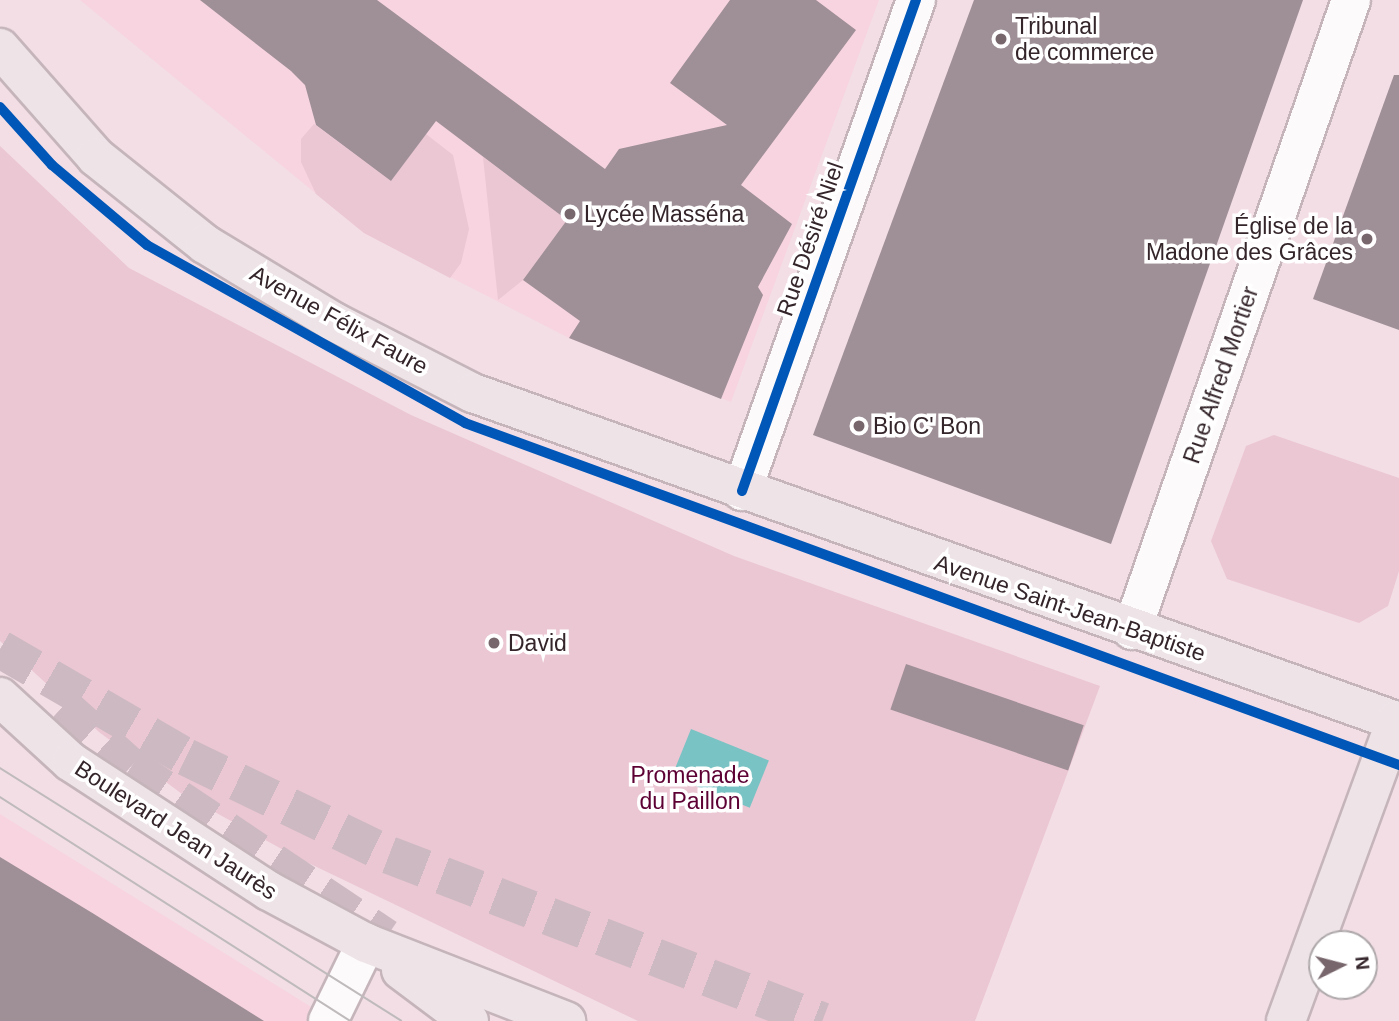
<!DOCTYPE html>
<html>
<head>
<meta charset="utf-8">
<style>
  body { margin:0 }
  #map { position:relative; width:1399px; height:1021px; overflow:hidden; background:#f3dee6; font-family:Helvetica,sans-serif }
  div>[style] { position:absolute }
  .built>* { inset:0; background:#f7d4e0 }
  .green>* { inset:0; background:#ebc6d3 }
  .water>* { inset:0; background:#7ac3c4; transform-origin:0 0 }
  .building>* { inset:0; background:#9f8f96; transform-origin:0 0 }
  .primary-tunnel>* { height:38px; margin-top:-19px; transform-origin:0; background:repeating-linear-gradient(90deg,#cdb9c1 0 38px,transparent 0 57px) }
  .roads { filter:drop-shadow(2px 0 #c5b5bb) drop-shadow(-2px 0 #c5b5bb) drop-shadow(0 2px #c5b5bb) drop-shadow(0 -2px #c5b5bb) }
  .street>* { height:38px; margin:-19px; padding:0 19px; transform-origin:19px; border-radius:19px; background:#fdfafb }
  .primary>* { height:38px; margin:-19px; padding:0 19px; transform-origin:19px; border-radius:19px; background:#eee4e8 }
  .tram>* { height:2px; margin:-1px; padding:0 1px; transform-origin:1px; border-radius:1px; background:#bfbabc }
  .cycleway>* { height:10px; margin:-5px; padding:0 5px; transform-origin:5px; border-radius:5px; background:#0057b8 }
  .dots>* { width:19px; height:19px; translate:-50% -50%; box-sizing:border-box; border:4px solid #fff; border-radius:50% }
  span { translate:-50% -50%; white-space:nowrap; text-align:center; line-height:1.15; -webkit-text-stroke:7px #fff; paint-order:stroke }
  .poi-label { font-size:23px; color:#34252b }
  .left { translate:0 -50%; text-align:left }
  .right { translate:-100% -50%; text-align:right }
  .street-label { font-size:23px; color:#34252b }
  .park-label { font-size:23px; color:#5d0033 }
  .north { position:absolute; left:1308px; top:930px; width:70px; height:70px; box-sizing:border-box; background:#fff; border:2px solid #aea8aa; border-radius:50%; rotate:84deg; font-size:19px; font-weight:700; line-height:28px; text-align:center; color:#34252b }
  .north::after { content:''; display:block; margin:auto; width:24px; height:32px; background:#77666c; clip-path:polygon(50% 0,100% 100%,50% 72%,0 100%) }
</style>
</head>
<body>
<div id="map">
  <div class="built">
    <div style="clip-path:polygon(80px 0,879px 0,731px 402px,569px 338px,364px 233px)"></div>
    <div style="clip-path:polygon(0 814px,334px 1021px,0 1021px)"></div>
  </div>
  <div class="green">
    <div style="clip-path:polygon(314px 124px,391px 181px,426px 134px,453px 155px,469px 229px,461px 263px,450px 278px,364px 233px,316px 194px,301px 162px,301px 139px)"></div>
    <div style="clip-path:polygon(0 146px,129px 268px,411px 415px,734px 556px,1100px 686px,975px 1021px,638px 1021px,298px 858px,182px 794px,99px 732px,0 641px)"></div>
    <div style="clip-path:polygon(483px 157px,567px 220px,523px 280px,498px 300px)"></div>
    <div style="clip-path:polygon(1274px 435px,1399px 478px,1399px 571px,1388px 606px,1359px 623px,1227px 579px,1211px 541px,1246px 446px)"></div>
  </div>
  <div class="water">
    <div style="left:691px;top:729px;width:84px;height:51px;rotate:22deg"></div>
  </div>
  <div class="building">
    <div style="clip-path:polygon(200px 0,377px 0,605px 169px,619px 149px,727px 125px,670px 83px,730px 0,816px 0,856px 30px,741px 185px,792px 224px,758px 287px,763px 295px,721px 399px,569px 338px,580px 321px,523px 280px,567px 220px,436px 121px,391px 181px,316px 125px,305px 85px,291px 71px)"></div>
    <div style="clip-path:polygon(974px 0,1303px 0,1111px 544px,813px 435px)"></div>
    <div style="clip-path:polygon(1394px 75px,1399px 75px,1399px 330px,1313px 299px)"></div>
    <div style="left:906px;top:664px;width:188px;height:48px;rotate:19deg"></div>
    <div style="clip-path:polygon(0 857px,94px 914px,264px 1021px,0 1021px)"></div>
  </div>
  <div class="primary-tunnel">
    <div style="left:0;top:649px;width:215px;rotate:30.1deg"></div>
    <div style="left:186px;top:757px;width:225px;rotate:25.8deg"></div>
    <div style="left:389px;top:855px;width:464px;rotate:21deg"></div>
    <div style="left:63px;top:706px;width:91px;rotate:41.9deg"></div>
    <div style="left:131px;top:767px;width:307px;rotate:33.8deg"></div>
  </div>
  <div class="roads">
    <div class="street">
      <div style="left:742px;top:491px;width:521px;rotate:-70.49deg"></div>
      <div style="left:1132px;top:630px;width:667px;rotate:-70.83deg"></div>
      <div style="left:328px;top:1021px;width:87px;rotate:-64deg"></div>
    </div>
    <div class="primary">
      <div style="left:0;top:48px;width:145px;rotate:48.6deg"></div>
      <div style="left:96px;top:157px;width:139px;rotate:38.6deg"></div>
      <div style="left:205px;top:244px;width:151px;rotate:31.2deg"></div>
      <div style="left:334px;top:322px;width:156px;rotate:27.1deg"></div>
      <div style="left:473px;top:393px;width:983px;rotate:19.56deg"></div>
      <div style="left:0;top:697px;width:96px;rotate:42.5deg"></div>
      <div style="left:71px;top:762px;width:236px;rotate:33.1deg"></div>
      <div style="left:269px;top:891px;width:110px;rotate:28.2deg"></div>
      <div style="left:366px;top:943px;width:215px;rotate:21.3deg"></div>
      <div style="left:401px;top:970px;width:85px;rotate:36.9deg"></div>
      <div style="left:1286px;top:1021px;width:320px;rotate:-69.9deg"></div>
    </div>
  </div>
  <div class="tram">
    <div style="left:0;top:768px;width:474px;rotate:32.2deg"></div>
    <div style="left:0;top:797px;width:416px;rotate:32.6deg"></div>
  </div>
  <div class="cycleway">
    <div style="left:0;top:107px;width:78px;rotate:48.1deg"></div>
    <div style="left:52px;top:165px;width:124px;rotate:40.1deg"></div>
    <div style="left:147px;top:245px;width:364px;rotate:29.2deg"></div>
    <div style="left:465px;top:423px;width:995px;rotate:20.11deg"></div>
    <div style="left:742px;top:491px;width:521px;rotate:-70.49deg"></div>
  </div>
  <div class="dots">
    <div style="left:1001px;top:39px;background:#77666c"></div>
    <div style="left:570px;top:214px;background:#77666c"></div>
    <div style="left:1367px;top:239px;background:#77666c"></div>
    <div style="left:859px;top:426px;background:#77666c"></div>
    <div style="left:494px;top:643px;background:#77666c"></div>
  </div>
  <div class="poi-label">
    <span class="left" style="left:1015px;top:39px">Tribunal<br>de commerce</span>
    <span class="left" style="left:584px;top:214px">Lycée Masséna</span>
    <span class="right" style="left:1353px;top:239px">Église de la<br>Madone des Grâces</span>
    <span class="left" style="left:873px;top:426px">Bio C' Bon</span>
    <span class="left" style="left:508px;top:643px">David</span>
  </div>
  <div class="street-label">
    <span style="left:810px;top:239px;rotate:-71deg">Rue Désiré Niel</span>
    <span style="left:339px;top:320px;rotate:29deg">Avenue Félix Faure</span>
    <span style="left:1221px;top:375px;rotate:-71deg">Rue Alfred Mortier</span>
    <span style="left:1070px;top:608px;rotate:19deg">Avenue Saint-Jean-Baptiste</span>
    <span style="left:176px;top:830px;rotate:33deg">Boulevard Jean Jaurès</span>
  </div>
  <div class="park-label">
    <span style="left:690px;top:788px">Promenade<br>du Paillon</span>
  </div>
  <div class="north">N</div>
</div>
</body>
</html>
